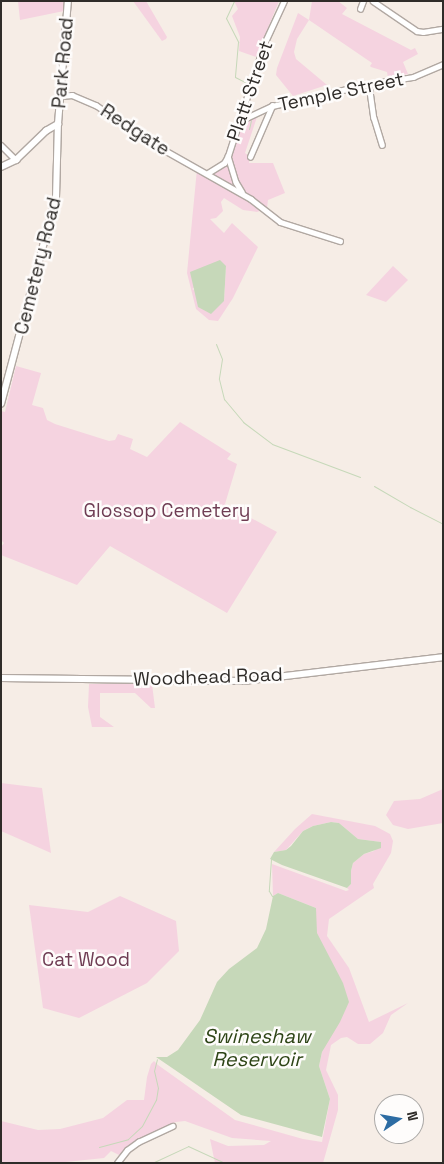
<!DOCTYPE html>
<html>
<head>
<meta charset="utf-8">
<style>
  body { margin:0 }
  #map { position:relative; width:444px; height:1164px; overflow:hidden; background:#f6ede6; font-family:"Space Grotesk",sans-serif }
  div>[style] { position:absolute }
  .green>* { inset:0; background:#f5d3e0 }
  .water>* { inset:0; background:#c6d8b9 }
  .stream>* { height:1px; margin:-0.5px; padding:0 0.5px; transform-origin:0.5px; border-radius:0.5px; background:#c6d8b9 }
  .roads { filter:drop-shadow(1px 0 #b1a8a2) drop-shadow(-1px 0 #b1a8a2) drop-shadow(0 1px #b1a8a2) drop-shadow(0 -1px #b1a8a2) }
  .minor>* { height:4.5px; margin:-2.25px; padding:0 2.25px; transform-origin:2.25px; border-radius:2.25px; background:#fff }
  .tertiary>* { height:5.5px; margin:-2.75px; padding:0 2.75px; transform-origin:2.75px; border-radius:2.75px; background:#fff }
  .secondary>* { height:6px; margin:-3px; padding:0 3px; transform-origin:3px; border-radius:3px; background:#fff }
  span { translate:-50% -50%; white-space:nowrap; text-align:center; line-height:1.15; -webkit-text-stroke:5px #fefcfb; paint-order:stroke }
  .street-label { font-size:19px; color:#2f2c29 }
  .park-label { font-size:19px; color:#6f3d54 }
  .water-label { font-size:20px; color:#2d4416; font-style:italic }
  .frame { position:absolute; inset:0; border:2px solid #2f2c29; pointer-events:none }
  .north { position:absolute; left:374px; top:1094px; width:50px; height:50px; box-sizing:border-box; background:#fefcfb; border:1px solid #aba9a7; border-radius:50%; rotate:78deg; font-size:14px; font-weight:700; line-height:20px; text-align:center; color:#2f2c29 }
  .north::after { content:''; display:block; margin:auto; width:18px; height:22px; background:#2d6ca3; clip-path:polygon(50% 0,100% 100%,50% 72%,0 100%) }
</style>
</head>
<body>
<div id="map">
  <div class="green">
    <div style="clip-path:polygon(18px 1px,64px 1px,64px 11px,20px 20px)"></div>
    <div style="clip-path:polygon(133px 1px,146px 1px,167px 37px,166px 39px,162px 41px)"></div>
    <div style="clip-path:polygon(234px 1px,279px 1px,256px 57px,239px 51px,240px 37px,232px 16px,238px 9px)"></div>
    <div style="clip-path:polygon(312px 1px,338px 1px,347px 8px,342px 14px,411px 50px,415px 48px,418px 54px,403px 62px,408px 74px,388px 78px,387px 72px,371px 67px,370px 66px,372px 63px,309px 20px,297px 39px,294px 52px,296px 59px,327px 85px,293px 96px,276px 75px,277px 68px,298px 13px,309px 20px)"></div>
    <div style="clip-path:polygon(evenodd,258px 114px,245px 153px,250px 157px,249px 163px,273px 163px,285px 193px,268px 200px,267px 208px,257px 212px,243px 210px,224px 198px,221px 202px,223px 211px,216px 218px,210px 219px,224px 233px,232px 223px,258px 247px,233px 298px,218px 321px,209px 320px,196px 309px,187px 273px,197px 169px,206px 176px,225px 164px,230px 156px,241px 119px,258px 114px,226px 266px,224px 301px,192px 289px,226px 266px)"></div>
    <div style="clip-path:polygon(393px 266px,408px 280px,386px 302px,366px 295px)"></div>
    <div style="clip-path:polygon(16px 366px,41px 373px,32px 405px,43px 408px,47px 420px,55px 424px,109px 441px,115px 440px,118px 434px,133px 439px,130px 449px,147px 457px,180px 422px,231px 454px,227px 459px,237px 464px,225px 504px,277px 532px,227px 613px,110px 546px,77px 585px,1px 555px,1px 547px,4px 543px,1px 540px,1px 411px,5px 412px)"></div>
    <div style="clip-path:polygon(89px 684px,152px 684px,155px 708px,151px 708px,135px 693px,100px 693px,100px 717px,114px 727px,92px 727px,88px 707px)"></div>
    <div style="clip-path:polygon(1px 783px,42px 788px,51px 853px,1px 831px)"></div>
    <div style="clip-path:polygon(443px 789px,443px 823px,408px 829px,393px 825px,386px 815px,394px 801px,420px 799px)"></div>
    <div style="clip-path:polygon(312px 814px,375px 826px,390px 834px,393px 841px,391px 853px,373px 884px,374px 888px,329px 919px,327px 936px,349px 968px,369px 1022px,408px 1003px,391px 1015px,383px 1033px,370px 1044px,358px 1044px,347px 1037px,341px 1038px,331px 1045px,326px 1070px,338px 1095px,338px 1110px,323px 1163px,215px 1163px,210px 1139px,228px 1146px,264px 1145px,271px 1141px,232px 1138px,185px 1121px,176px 1122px,136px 1140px,119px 1155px,111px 1151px,104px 1158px,56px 1163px,1px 1163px,1px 1121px,38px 1130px,60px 1129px,103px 1118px,127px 1100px,144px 1100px,147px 1077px,151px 1064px,154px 1061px,158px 1065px,235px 1120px,303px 1139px,322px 1142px,330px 1099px,319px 1066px,322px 1052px,327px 1041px,321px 943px,316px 933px,316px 908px,278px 893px,273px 896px,272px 864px,346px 891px,349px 890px,347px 888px,351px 884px,351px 871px,353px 863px,364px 854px,374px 851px,381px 842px,358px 839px,339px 823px,331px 822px,313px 826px,303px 831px,286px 850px,274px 852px,295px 829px)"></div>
    <div style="clip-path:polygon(120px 896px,176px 921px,179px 951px,147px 983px,79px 1018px,43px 1008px,29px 905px,88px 912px)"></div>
  </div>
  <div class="water">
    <div style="clip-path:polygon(220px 260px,226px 266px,224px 301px,211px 314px,198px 307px,190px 272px)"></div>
    <div style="clip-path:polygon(331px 822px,339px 823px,358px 839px,381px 842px,381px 848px,364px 854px,353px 863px,351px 871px,351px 884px,347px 888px,282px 865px,270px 859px,274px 852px,286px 850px,291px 846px,303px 831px,313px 826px)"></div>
    <div style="clip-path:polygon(278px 893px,316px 908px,317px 933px,343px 983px,349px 1002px,340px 1022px,322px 1052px,319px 1066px,330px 1099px,322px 1137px,241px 1115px,156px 1057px,167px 1057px,178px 1050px,200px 1020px,217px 982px,229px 969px,257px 948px,266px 929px,273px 896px)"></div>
  </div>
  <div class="stream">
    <div style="left:234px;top:1px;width:19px;rotate:115deg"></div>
    <div style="left:226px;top:18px;width:27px;rotate:63deg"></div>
    <div style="left:238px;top:42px;width:35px;rotate:95deg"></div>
    <div style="left:235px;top:77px;width:13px;rotate:27deg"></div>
    <div style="left:249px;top:129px;width:9px;rotate:-77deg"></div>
    <div style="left:216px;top:344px;width:16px;rotate:68deg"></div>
    <div style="left:222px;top:359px;width:20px;rotate:99deg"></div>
    <div style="left:219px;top:379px;width:21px;rotate:76deg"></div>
    <div style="left:224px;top:399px;width:30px;rotate:50deg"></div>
    <div style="left:243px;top:422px;width:36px;rotate:37deg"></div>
    <div style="left:272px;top:444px;width:94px;rotate:20.6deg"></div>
    <div style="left:374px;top:486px;width:42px;rotate:30.3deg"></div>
    <div style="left:410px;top:507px;width:36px;rotate:27deg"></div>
    <div style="left:271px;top:859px;width:32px;rotate:94deg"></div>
    <div style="left:269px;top:891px;width:6px;rotate:59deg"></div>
    <div style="left:99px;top:1147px;width:30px;rotate:-15deg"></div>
    <div style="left:128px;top:1139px;width:19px;rotate:-43deg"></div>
    <div style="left:142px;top:1126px;width:30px;rotate:-62deg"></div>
    <div style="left:156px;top:1100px;width:12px;rotate:-81deg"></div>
    <div style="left:158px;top:1088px;width:17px;rotate:-103deg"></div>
    <div style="left:154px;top:1071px;width:12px;rotate:-76deg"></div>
    <div style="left:152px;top:1163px;width:40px;rotate:-25deg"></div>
    <div style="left:188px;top:1146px;width:41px;rotate:24.7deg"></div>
  </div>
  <div class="roads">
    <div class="minor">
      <div style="left:373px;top:1px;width:53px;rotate:34.3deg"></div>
      <div style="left:417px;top:31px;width:6px;rotate:9deg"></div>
      <div style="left:423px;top:32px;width:20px;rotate:-9deg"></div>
      <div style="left:360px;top:9px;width:9px;rotate:-69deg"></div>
      <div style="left:369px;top:84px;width:34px;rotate:82deg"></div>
      <div style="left:374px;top:118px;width:28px;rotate:73deg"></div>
      <div style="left:60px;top:96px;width:12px;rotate:-5deg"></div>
      <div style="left:72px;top:95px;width:26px;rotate:23deg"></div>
      <div style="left:96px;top:105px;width:60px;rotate:34.8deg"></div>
      <div style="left:145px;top:139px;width:122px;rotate:29.5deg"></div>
      <div style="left:251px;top:199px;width:37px;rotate:38deg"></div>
      <div style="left:280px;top:222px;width:63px;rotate:17.6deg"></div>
      <div style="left:240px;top:118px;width:6px"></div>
      <div style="left:246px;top:118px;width:29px;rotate:-25deg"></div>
      <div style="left:272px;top:106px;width:99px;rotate:-12.8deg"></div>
      <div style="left:369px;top:84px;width:45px;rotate:-9deg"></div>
      <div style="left:413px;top:77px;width:33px;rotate:-23deg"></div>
      <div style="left:1px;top:145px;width:21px;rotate:45deg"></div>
      <div style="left:228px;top:156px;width:27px;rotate:73deg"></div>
      <div style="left:236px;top:182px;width:12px;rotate:59deg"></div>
      <div style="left:250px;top:157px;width:56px;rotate:-66.7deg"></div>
      <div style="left:208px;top:173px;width:19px;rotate:-32deg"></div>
      <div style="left:224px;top:163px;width:8px;rotate:-60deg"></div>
      <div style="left:228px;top:156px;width:118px;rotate:-72.2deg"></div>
      <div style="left:264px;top:44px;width:47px;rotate:-65.1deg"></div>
      <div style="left:117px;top:1163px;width:16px;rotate:-52deg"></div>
      <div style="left:127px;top:1150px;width:14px;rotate:-36deg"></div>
      <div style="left:138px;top:1142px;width:38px;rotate:-25deg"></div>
    </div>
    <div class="tertiary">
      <div style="left:1px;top:167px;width:17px;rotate:-25deg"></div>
      <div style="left:16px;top:160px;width:42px;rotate:-44deg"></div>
      <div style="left:46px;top:131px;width:14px;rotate:-30deg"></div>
      <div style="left:1px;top:404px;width:213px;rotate:-75.1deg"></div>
      <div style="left:56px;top:198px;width:74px;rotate:-88.5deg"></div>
      <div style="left:58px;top:124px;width:123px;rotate:-85.4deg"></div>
    </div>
    <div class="secondary">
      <div style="left:1px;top:678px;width:242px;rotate:0.7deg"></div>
      <div style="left:243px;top:681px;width:201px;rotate:-6.8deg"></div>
    </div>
  </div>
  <div class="street-label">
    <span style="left:63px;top:63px;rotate:-85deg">Park Road</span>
    <span style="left:250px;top:91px;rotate:-71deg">Platt Street</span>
    <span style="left:341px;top:92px;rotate:-12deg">Temple Street</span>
    <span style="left:135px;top:130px;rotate:33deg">Redgate</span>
    <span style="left:38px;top:266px;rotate:-76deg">Cemetery Road</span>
    <span style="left:208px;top:677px;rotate:-2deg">Woodhead Road</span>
  </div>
  <div class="park-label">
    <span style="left:167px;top:511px">Glossop Cemetery</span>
    <span style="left:86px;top:960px">Cat Wood</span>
  </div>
  <div class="water-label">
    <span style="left:257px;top:1048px">Swineshaw<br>Reservoir</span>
  </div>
  <div class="frame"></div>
  <div class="north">N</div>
</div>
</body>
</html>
